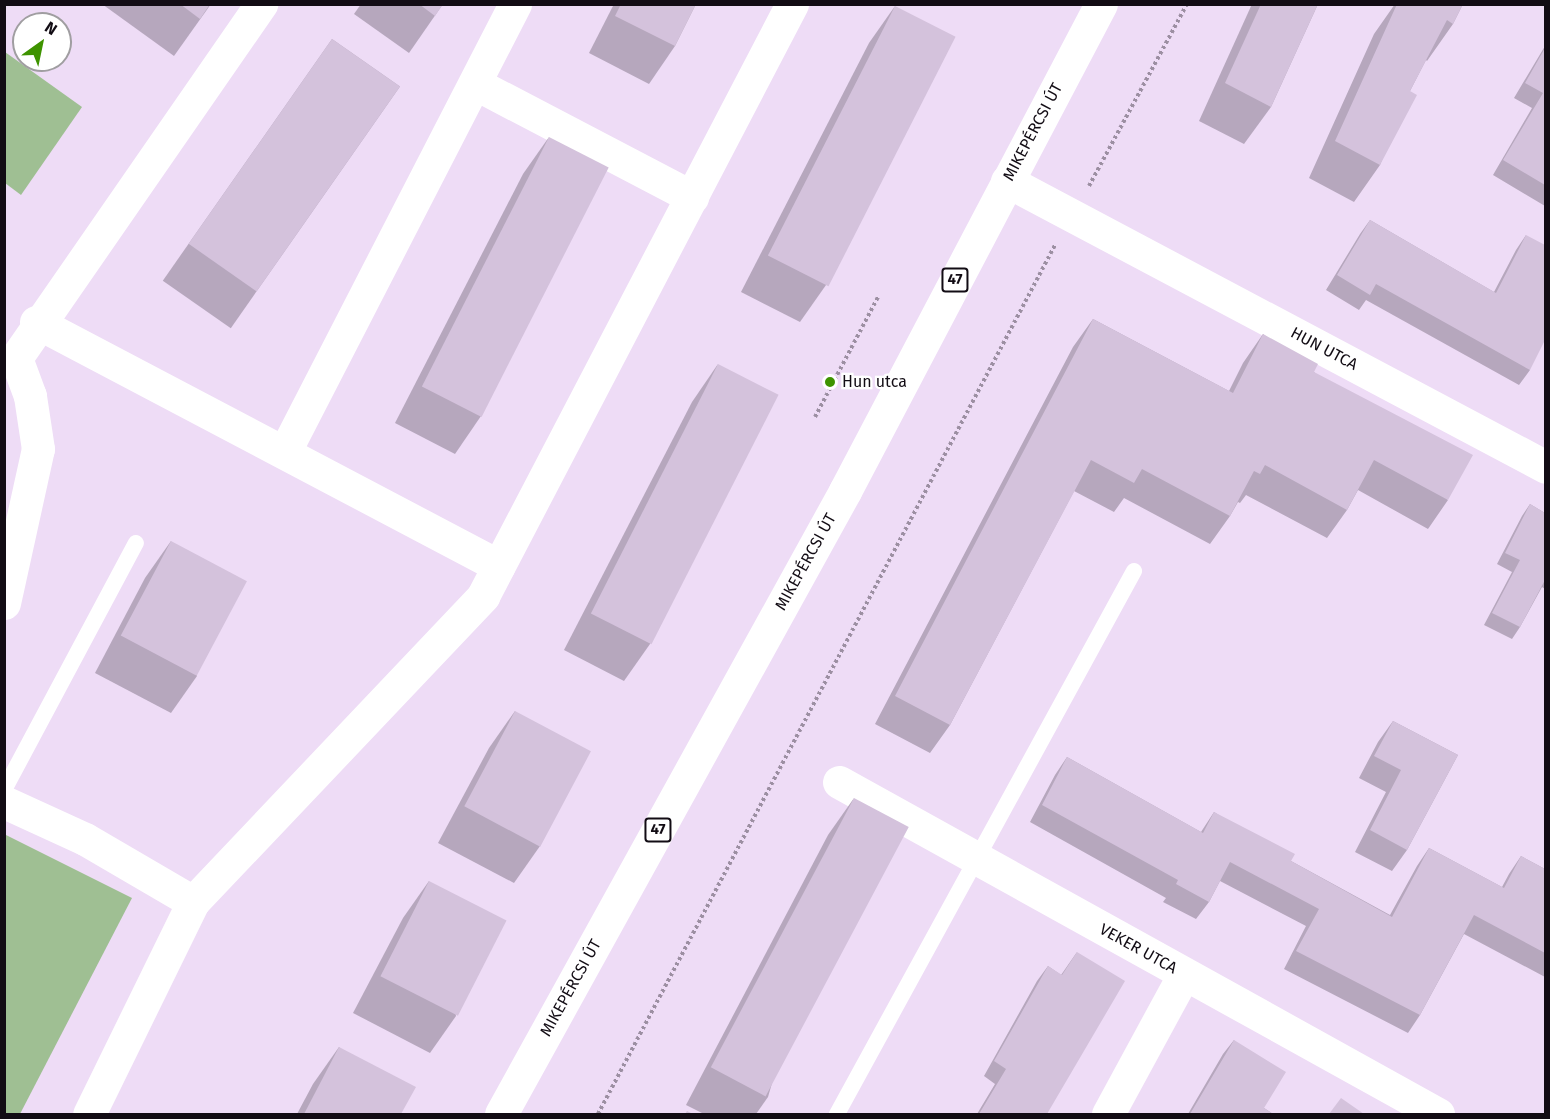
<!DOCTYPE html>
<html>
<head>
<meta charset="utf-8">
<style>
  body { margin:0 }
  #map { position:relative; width:1550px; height:1119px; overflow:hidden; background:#eedcf6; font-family:"Fira Sans",sans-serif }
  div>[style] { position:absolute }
  .green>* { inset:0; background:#9fbf93 }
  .path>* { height:4px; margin-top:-2px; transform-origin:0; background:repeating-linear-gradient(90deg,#9c8fa2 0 3px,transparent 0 6px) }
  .service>* { height:16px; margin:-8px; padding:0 8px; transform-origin:8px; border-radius:8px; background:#fff }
  .minor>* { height:33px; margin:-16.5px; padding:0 16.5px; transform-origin:16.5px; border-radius:16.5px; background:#fff }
  .primary>* { height:33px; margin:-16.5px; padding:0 16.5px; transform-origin:16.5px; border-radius:16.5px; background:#fff }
  .wall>* { inset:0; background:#b6a7bd; transform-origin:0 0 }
  .building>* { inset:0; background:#d4c2dc; transform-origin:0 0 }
  .dots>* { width:16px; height:16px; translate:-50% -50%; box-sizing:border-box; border:3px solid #fff; border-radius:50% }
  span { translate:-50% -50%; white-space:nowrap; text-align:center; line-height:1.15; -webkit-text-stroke:4.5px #fff; paint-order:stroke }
  .shield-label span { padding:2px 4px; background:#fff; border:2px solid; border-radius:4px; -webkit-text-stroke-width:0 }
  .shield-label { font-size:15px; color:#120c14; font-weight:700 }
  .street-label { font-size:16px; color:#120c14 }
  .poi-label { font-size:16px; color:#120c14 }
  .left { translate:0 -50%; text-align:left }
  .frame { position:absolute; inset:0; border:6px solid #120c14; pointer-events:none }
  .north { position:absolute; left:12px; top:12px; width:60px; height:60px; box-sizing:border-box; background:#fff; border:2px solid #a09ea1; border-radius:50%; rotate:33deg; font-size:16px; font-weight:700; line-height:24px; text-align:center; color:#120c14 }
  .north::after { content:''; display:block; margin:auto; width:21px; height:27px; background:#3e9300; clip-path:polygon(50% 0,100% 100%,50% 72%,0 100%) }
</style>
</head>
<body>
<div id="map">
  <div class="green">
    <div style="clip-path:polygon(5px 52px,82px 107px,21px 195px,5px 183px)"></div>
    <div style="clip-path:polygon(4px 834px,132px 898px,20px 1114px,5px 1114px)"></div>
  </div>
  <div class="path">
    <div style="left:1089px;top:186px;width:207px;rotate:-61.7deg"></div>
    <div style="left:815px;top:417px;width:136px;rotate:-62.3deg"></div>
    <div style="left:598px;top:1114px;width:982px;rotate:-62.26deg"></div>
  </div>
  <div class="service">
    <div style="left:4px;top:790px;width:280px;rotate:-61.9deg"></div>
    <div style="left:837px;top:1114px;width:619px;rotate:-61.32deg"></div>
  </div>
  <div class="minor">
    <div style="left:476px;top:84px;width:244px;rotate:27.6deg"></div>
    <div style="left:1007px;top:181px;width:610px;rotate:27.95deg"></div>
    <div style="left:36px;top:322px;width:523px;rotate:27.79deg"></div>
    <div style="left:285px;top:451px;width:503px;rotate:-62.77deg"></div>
    <div style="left:4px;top:603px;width:158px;rotate:-77.6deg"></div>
    <div style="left:38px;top:449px;width:54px;rotate:-98.6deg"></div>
    <div style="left:30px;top:396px;width:40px;rotate:-110.2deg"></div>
    <div style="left:16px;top:358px;width:431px;rotate:-55.3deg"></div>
    <div style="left:839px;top:782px;width:685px;rotate:29deg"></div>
    <div style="left:4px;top:802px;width:89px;rotate:24.6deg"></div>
    <div style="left:85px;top:839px;width:125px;rotate:30.3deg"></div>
    <div style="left:193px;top:902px;width:236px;rotate:116.1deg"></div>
    <div style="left:193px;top:902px;width:422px;rotate:-46.5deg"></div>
    <div style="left:483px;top:596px;width:668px;rotate:-62.44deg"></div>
    <div style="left:1108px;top:1114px;width:159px;rotate:-61.5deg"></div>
  </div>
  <div class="primary">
    <div style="left:501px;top:1114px;width:712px;rotate:-61.09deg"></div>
    <div style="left:845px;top:491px;width:550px;rotate:-62.27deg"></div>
  </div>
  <div class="wall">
    <div style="clip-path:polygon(102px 4px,211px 4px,174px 56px)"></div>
    <div style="clip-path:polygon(361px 4px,443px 4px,409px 53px,354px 14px)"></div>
    <div style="clip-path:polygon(614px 4px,696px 4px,675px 46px,649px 84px,589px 53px)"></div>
    <div style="clip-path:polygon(1252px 4px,1318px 4px,1271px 107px,1244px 144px,1199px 121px)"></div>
    <div style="clip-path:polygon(1395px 4px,1463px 4px,1453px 24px,1427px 61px,1426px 60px,1410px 91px,1380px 165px,1354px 202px,1309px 178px,1374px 34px)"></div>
    <div style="clip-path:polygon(895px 6px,826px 285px,800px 322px,741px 292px,869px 43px)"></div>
    <div style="left:332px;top:39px;width:83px;height:295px;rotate:35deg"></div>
    <div style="clip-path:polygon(1545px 46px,1545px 206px,1493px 175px,1532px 108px,1514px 98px)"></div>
    <div style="clip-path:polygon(549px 137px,481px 416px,455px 454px,395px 423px,523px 174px)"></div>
    <div style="clip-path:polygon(1370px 220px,1494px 292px,1516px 250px,1526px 235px,1530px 370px,1519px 385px,1366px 300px,1359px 310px,1326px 290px,1360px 234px)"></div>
    <div style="clip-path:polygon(1093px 319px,1229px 391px,1243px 363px,1263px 334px,1314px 372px,1448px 500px,1428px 529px,1358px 490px,1347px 510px,1327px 538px,1246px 495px,1240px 503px,1238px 502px,1230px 516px,1210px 544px,1124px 498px,1114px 512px,1074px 491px,950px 725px,930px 753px,875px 724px,1073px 347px)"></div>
    <div style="clip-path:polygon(718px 364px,650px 644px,624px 681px,564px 650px,692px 402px)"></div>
    <div style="clip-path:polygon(1530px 504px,1545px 513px,1545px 589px,1542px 587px,1520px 627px,1512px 639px,1484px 625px,1512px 572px,1497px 564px,1522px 516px)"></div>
    <div style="clip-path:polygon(171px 541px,197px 676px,171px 713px,95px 673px,145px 578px)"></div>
    <div style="clip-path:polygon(515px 711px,540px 846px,514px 883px,438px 843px,489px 748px)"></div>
    <div style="clip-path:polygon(1393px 721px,1458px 755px,1407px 850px,1392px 871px,1355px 852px,1386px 792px,1359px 778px,1378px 742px)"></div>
    <div style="clip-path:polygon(1067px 757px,1201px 832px,1214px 812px,1291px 861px,1390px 915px,1417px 866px,1429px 848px,1502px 887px,1509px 874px,1521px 856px,1545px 869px,1545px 977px,1464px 934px,1420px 1015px,1408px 1033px,1284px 969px,1306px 926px,1220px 881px,1209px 902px,1196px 919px,1163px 902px,1166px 898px,1030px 822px,1055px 775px)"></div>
    <div style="clip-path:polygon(854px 798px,768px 1097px,756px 1114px,704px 1114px,686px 1105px,828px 835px)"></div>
    <div style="clip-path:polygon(429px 881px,456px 1016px,430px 1053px,353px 1013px,403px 918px)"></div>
    <div style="clip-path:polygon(1077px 952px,1047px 1114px,977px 1114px,995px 1084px,984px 1076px,1037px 981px,1048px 966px,1061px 975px)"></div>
    <div style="clip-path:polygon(1234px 1040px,1264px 1108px,1273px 1114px,1188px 1114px,1223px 1054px)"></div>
    <div style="clip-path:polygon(339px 1047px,401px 1114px,297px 1114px,313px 1084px)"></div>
  </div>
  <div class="building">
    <div style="clip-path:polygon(180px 4px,210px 4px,200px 19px)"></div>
    <div style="clip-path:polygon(419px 4px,443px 4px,435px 16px)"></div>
    <div style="clip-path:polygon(621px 4px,696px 4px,675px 46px,615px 16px)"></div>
    <div style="clip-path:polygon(1261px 4px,1318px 4px,1271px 107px,1225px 83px)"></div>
    <div style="clip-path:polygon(1397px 4px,1463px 4px,1453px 24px,1447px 20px,1410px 91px,1417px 95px,1380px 165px,1335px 141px)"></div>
    <div style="left:895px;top:6px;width:68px;height:280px;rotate:27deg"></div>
    <div style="left:332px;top:39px;width:83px;height:250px;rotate:35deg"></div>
    <div style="clip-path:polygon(1545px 48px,1545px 185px,1503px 160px,1543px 93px,1525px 83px)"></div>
    <div style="left:549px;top:137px;width:67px;height:280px;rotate:27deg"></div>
    <div style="clip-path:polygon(1370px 220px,1496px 293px,1526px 235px,1545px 245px,1545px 340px,1530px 370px,1376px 284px,1370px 295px,1337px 275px)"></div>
    <div style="clip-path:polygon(1093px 319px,1233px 393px,1263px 334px,1318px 364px,1314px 372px,1473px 455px,1448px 500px,1374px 460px,1347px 510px,1265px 465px,1260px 474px,1254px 471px,1230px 516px,1142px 469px,1134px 483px,1091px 460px,950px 725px,895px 696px)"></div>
    <div style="left:718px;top:364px;width:68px;height:280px;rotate:27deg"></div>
    <div style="clip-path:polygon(1530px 504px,1545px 513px,1545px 580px,1520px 627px,1492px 613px,1520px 560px,1505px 553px)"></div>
    <div style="left:171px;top:541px;width:86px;height:107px;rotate:28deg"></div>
    <div style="left:515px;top:711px;width:86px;height:108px;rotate:28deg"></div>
    <div style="clip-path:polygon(1393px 721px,1458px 755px,1407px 850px,1370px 830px,1401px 770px,1374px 756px)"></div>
    <div style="clip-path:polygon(1067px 757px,1203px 833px,1214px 812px,1295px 854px,1291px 861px,1392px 917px,1429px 848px,1504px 888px,1521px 856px,1545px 869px,1545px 953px,1474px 915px,1420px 1015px,1296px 951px,1319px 909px,1230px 862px,1209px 902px,1176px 884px,1178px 880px,1042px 805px)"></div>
    <div style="left:854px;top:798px;width:62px;height:305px;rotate:28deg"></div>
    <div style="left:429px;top:881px;width:87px;height:107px;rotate:27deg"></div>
    <div style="clip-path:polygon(1077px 952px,1125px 981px,1047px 1114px,979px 1114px,1006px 1069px,994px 1061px,1048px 966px,1062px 975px)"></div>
    <div style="clip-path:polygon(1234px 1040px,1286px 1072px,1264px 1108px,1273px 1114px,1190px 1114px)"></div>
    <div style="clip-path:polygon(339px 1047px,416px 1087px,401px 1114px,304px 1114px)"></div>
    <div style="clip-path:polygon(1341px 1098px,1364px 1114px,1329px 1114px)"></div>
    <div style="clip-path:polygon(687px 1111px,693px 1114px,685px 1114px)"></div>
  </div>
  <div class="dots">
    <div style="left:830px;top:382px;background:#3e9300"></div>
  </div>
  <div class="shield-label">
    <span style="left:955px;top:280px">47</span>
    <span style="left:658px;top:830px">47</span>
  </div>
  <div class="street-label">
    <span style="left:1033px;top:132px;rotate:-62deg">MIKEPÉRCSI ÚT</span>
    <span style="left:1324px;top:349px;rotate:28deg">HUN UTCA</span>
    <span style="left:806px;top:562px;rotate:-61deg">MIKEPÉRCSI ÚT</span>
    <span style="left:1138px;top:949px;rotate:29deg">VEKER UTCA</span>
    <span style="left:571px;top:988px;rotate:-61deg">MIKEPÉRCSI ÚT</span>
  </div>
  <div class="poi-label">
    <span class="left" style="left:842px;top:382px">Hun utca</span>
  </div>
  <div class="frame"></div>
  <div class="north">N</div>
</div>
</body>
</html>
